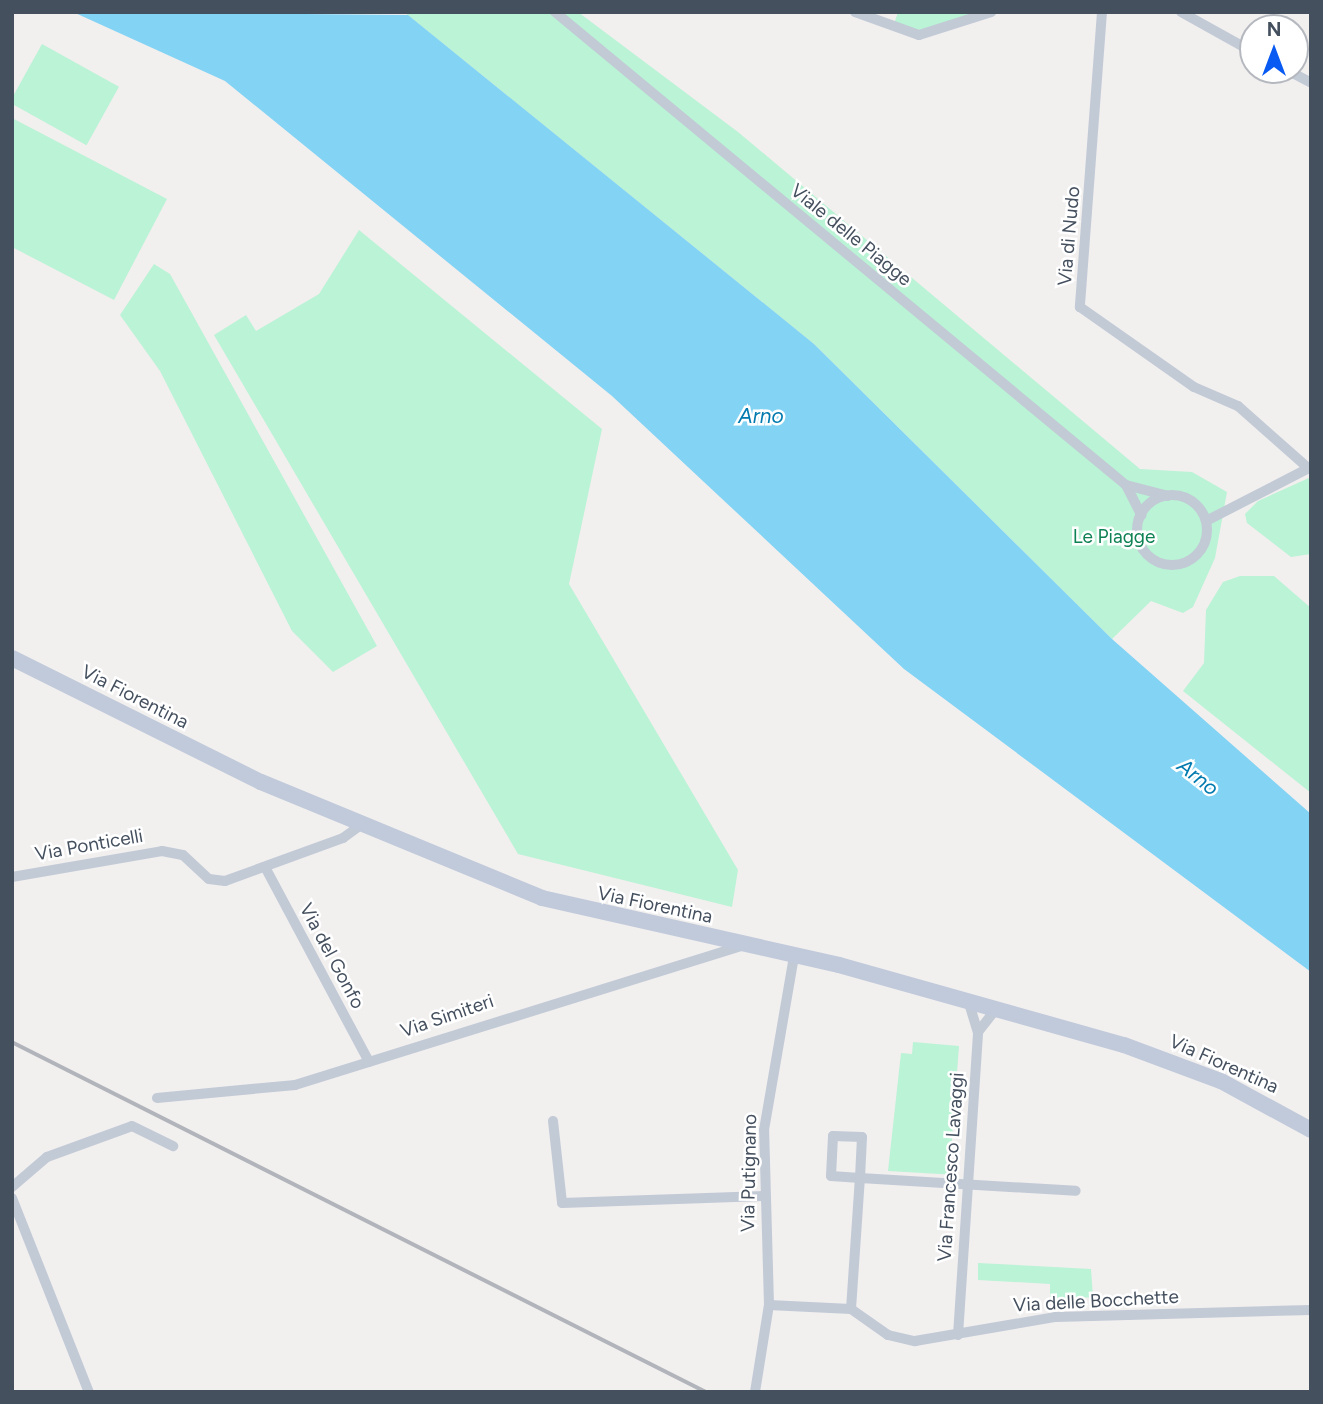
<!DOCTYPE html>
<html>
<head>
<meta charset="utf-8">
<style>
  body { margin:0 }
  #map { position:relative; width:1323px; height:1404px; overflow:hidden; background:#f2efef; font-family:Figtree,sans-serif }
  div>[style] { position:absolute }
  .green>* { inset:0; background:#baf3d5; transform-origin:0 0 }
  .water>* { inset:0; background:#83d3f4 }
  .minor>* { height:10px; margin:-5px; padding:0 5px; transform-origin:5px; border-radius:5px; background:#c2cad6 }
  .minor>.ring { margin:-5px; padding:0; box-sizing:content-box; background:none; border:10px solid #c2cad6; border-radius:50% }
  .secondary>* { height:16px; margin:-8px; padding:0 8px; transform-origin:8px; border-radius:8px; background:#c0cada }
  .rail>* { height:3.5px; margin:-1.75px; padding:0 1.75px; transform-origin:1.75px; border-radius:1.75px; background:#b1b4ba }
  span { translate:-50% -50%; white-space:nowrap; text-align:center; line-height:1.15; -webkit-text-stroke:5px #fff; paint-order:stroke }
  .street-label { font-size:19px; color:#45505f }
  .park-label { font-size:19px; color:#0e8253 }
  .water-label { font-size:21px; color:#017aaf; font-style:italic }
  .frame { position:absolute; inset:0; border:14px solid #45505f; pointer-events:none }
  .north { position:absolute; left:1239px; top:14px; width:70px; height:70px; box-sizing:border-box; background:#fff; border:2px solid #b5b9bf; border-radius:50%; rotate:0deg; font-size:19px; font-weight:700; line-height:28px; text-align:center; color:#45505f }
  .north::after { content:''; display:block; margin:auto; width:24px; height:32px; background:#085af3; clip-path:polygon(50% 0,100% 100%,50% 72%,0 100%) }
</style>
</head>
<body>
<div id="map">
  <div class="green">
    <div style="clip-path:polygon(404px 12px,578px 12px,738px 132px,1140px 469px,1192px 472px,1227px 492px,1215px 558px,1193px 607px,1183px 613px,1151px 601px,1112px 639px,814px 344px)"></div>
    <div style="clip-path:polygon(898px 12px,972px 12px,973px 14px,920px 30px,894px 24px)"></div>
    <div style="left:42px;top:44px;width:88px;height:67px;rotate:29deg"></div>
    <div style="clip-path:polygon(12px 118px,167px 199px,114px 300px,12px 247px)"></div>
    <div style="clip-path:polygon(359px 230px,602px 429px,569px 584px,738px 870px,732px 907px,518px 854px,214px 335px,246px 315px,256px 331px,319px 294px)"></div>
    <div style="clip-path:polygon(154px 264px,170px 274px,377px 646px,333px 672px,292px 631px,160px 371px,120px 315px)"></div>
    <div style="clip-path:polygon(1311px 477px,1311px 554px,1291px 557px,1247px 523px,1245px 514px,1258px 501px)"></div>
    <div style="clip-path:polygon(1240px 576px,1274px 576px,1311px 608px,1311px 793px,1183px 691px,1204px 663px,1206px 610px,1223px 582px)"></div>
    <div style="clip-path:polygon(913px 1042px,959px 1046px,950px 1167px,957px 1175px,888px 1171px,901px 1053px,912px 1054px)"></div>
    <div style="clip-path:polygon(978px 1263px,1091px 1269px,1093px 1297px,1050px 1300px,1050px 1284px,978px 1280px)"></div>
  </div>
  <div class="water">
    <div style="clip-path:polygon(73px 12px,408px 15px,814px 344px,1112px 639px,1311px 814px,1311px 972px,904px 669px,612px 396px,225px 81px)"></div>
  </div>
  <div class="minor">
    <div style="left:555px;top:12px;width:741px;rotate:39.64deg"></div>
    <div style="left:1126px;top:485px;width:43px;rotate:14.7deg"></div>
    <div style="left:855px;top:12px;width:68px;rotate:19.8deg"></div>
    <div style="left:919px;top:35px;width:76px;rotate:-17.7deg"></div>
    <div style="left:1102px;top:12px;width:296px;rotate:94.3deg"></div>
    <div style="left:1080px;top:307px;width:139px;rotate:35.1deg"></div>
    <div style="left:1194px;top:387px;width:48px;rotate:23.4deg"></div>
    <div style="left:1238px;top:406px;width:94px;rotate:41.5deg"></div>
    <div style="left:1181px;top:12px;width:82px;rotate:29.1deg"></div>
    <div style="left:1287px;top:70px;width:27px;rotate:28deg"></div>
    <div style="left:1126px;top:485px;width:34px;rotate:63deg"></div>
    <div class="ring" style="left:1137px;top:495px;width:60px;height:60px"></div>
    <div style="left:1206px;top:521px;width:118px;rotate:-27.2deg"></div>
    <div style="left:265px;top:867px;width:221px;rotate:61.9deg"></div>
    <div style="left:12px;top:877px;width:152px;rotate:-9.8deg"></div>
    <div style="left:162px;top:851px;width:21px;rotate:11deg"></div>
    <div style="left:183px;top:855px;width:35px;rotate:43deg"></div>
    <div style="left:209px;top:879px;width:16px;rotate:7deg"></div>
    <div style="left:225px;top:881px;width:126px;rotate:-20deg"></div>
    <div style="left:343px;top:838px;width:22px;rotate:-36deg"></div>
    <div style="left:968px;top:1000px;width:34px;rotate:73deg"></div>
    <div style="left:157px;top:1098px;width:139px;rotate:-5.4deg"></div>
    <div style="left:295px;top:1085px;width:470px;rotate:-17.3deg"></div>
    <div style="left:553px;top:1121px;width:82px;rotate:83.7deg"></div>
    <div style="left:562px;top:1203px;width:203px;rotate:-2deg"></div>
    <div style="left:833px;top:1136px;width:29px;rotate:2deg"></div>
    <div style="left:862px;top:1137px;width:41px;rotate:92.8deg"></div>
    <div style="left:860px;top:1178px;width:29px;rotate:-176deg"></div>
    <div style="left:831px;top:1176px;width:40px;rotate:-87.1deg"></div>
    <div style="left:12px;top:1187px;width:46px;rotate:-40.6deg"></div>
    <div style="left:47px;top:1157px;width:90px;rotate:-20deg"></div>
    <div style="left:132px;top:1126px;width:46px;rotate:26deg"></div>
    <div style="left:12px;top:1198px;width:209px;rotate:68.4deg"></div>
    <div style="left:769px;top:1305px;width:82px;rotate:2.8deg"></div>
    <div style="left:851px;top:1309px;width:45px;rotate:35.1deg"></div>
    <div style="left:888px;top:1335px;width:28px;rotate:13deg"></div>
    <div style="left:915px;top:1341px;width:143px;rotate:-9.7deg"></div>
    <div style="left:1056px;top:1317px;width:255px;rotate:-1.6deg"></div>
    <div style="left:851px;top:1309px;width:131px;rotate:-86.1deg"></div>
    <div style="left:860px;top:1178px;width:216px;rotate:3.4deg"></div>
    <div style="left:958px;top:1335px;width:304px;rotate:-86.2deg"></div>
    <div style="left:978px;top:1032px;width:31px;rotate:-52deg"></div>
    <div style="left:755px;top:1392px;width:88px;rotate:-80.9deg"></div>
    <div style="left:769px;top:1305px;width:175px;rotate:-91.6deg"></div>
    <div style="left:764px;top:1130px;width:177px;rotate:-80.2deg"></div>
  </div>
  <div class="secondary">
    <div style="left:12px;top:658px;width:278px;rotate:26.5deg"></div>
    <div style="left:261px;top:782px;width:304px;rotate:22.4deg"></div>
    <div style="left:542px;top:898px;width:304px;rotate:12.7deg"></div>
    <div style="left:839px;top:965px;width:296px;rotate:15.7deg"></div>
    <div style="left:1124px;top:1045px;width:103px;rotate:20.4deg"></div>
    <div style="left:1221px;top:1081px;width:102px;rotate:28.6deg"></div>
  </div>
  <div class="rail">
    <div style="left:12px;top:1042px;width:777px;rotate:26.76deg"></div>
  </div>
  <div class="street-label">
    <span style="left:851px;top:235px;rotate:39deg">Viale delle Piagge</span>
    <span style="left:1069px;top:236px;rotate:-85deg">Via di Nudo</span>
    <span style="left:135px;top:697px;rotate:27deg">Via Fiorentina</span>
    <span style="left:89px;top:845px;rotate:-10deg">Via Ponticelli</span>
    <span style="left:655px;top:905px;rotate:12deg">Via Fiorentina</span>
    <span style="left:332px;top:956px;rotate:62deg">Via del Gonfo</span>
    <span style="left:447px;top:1016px;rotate:-19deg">Via Simiteri</span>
    <span style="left:1224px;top:1064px;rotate:24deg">Via Fiorentina</span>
    <span style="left:951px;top:1167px;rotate:-86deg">Via Francesco Lavaggi</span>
    <span style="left:749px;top:1173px;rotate:-89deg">Via Putignano</span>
    <span style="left:1096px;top:1301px;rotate:-3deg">Via delle Bocchette</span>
  </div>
  <div class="park-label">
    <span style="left:1114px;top:537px">Le Piagge</span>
  </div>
  <div class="water-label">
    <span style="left:761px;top:416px">Arno</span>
    <span style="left:1198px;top:777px;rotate:38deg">Arno</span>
  </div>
  <div class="frame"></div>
  <div class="north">N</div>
</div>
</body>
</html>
